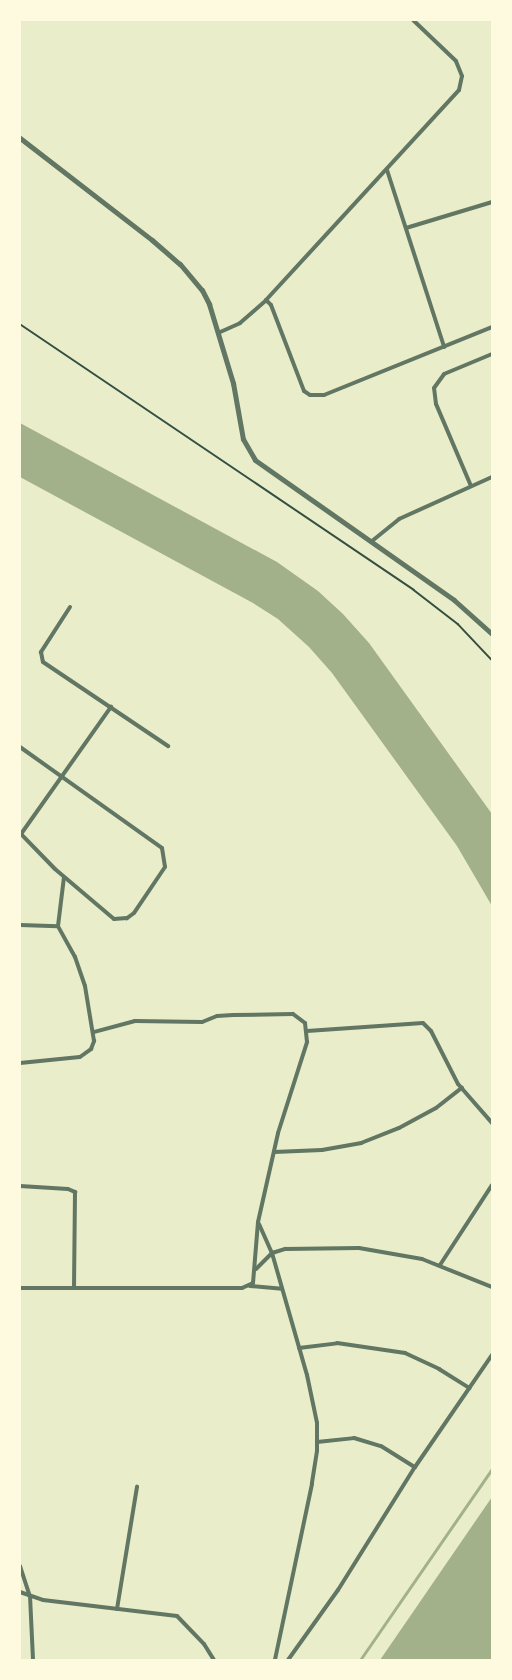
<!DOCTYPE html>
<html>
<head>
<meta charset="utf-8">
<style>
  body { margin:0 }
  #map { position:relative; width:512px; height:1680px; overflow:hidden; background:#e9edc9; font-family:"IBM Plex Sans",sans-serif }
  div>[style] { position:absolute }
  .water>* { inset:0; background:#a3b18a }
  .stream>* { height:3px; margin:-1.5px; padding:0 1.5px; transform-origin:1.5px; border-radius:1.5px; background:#a3b18a }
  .path>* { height:1.5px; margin:-0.75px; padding:0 0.75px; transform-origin:0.75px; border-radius:0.75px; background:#344e41 }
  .minor>* { height:4px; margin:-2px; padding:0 2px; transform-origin:2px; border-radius:2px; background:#617663 }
  .tertiary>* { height:5px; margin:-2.5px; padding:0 2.5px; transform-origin:2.5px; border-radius:2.5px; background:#617663 }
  span { translate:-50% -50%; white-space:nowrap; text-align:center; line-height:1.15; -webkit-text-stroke:4.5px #fefae0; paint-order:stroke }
  .frame { position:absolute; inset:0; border:21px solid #fefae0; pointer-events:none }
</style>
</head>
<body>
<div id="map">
  <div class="water">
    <div style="clip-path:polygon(20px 423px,277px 562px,318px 591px,343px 614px,369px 643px,492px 814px,492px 906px,457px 846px,332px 673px,309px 647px,278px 619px,253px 603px,20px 477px)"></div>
    <div style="clip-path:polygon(492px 1497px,492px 1660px,380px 1660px)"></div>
  </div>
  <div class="stream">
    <div style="left:360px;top:1660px;width:232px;rotate:-55.4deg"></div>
  </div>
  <div class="path">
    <div style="left:20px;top:324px;width:475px;rotate:34deg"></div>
    <div style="left:414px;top:590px;width:56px;rotate:37.7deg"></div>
    <div style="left:458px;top:624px;width:50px;rotate:46.6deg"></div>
  </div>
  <div class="minor">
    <div style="left:387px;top:170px;width:186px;rotate:72.1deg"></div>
    <div style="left:406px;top:228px;width:90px;rotate:-16.8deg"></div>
    <div style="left:266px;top:300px;width:7px;rotate:45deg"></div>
    <div style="left:271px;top:305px;width:92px;rotate:69deg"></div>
    <div style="left:304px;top:391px;width:7px;rotate:34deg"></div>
    <div style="left:310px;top:395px;width:14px"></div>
    <div style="left:324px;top:395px;width:181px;rotate:-22deg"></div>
    <div style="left:218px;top:333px;width:24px;rotate:-24deg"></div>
    <div style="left:240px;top:323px;width:35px;rotate:-41deg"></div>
    <div style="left:266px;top:300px;width:285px;rotate:-47.4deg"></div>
    <div style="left:459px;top:90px;width:14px;rotate:-78deg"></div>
    <div style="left:462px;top:76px;width:16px;rotate:-112deg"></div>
    <div style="left:456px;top:61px;width:59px;rotate:-136.4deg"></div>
    <div style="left:471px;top:486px;width:89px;rotate:-113.1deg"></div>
    <div style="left:436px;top:404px;width:16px;rotate:-97deg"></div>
    <div style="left:434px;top:388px;width:17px;rotate:-54deg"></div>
    <div style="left:444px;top:374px;width:52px;rotate:-22.6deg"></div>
    <div style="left:372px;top:541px;width:35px;rotate:-39deg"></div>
    <div style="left:399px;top:519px;width:102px;rotate:-24.3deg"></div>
    <div style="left:70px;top:607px;width:54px;rotate:122.8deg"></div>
    <div style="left:41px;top:652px;width:10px;rotate:79deg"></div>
    <div style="left:43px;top:662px;width:151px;rotate:33.9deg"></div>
    <div style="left:20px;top:747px;width:174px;rotate:35.4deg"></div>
    <div style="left:162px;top:848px;width:19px;rotate:81deg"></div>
    <div style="left:165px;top:867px;width:55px;rotate:124deg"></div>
    <div style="left:134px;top:913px;width:9px;rotate:144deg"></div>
    <div style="left:127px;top:918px;width:13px;rotate:176deg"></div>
    <div style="left:114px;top:919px;width:77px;rotate:-139.7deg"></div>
    <div style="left:55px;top:869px;width:50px;rotate:-134.2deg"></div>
    <div style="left:21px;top:834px;width:156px;rotate:-54.7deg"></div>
    <div style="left:20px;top:925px;width:38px;rotate:2deg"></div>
    <div style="left:307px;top:1031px;width:116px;rotate:-3.9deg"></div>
    <div style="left:423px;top:1023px;width:11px;rotate:45deg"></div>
    <div style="left:431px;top:1031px;width:59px;rotate:63deg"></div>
    <div style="left:458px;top:1084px;width:52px;rotate:48.9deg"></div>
    <div style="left:20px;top:1063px;width:60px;rotate:-5.7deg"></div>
    <div style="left:80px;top:1057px;width:14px;rotate:-36deg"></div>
    <div style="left:91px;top:1049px;width:9px;rotate:-69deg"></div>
    <div style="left:94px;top:1041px;width:56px;rotate:-99.3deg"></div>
    <div style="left:85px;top:986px;width:31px;rotate:-109deg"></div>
    <div style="left:75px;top:957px;width:35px;rotate:-119deg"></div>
    <div style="left:58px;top:926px;width:49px;rotate:-83deg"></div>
    <div style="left:274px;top:1152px;width:48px;rotate:-2.4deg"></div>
    <div style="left:322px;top:1150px;width:40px;rotate:-10deg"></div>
    <div style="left:361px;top:1143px;width:41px;rotate:-21.5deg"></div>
    <div style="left:399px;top:1128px;width:42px;rotate:-28.4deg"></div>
    <div style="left:436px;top:1108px;width:33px;rotate:-38deg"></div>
    <div style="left:20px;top:1186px;width:48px;rotate:3.6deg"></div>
    <div style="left:68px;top:1189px;width:8px;rotate:23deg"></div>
    <div style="left:75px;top:1192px;width:96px;rotate:90.6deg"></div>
    <div style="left:259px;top:1224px;width:32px;rotate:66deg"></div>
    <div style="left:272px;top:1253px;width:127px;rotate:74deg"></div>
    <div style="left:307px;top:1375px;width:49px;rotate:78.2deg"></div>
    <div style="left:317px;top:1423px;width:28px;rotate:90deg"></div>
    <div style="left:317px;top:1451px;width:33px;rotate:99deg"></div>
    <div style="left:312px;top:1484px;width:180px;rotate:101.9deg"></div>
    <div style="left:440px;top:1265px;width:95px;rotate:-57deg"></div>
    <div style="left:256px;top:1269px;width:23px;rotate:-45deg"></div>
    <div style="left:272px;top:1253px;width:14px;rotate:-17deg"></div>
    <div style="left:285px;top:1249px;width:74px;rotate:-0.8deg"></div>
    <div style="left:359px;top:1248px;width:64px;rotate:9.9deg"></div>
    <div style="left:422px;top:1259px;width:75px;rotate:21.8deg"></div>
    <div style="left:250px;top:1286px;width:32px;rotate:5deg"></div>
    <div style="left:20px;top:1288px;width:222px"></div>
    <div style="left:242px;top:1288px;width:12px;rotate:-24deg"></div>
    <div style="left:253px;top:1283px;width:61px;rotate:-85.3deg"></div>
    <div style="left:258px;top:1222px;width:91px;rotate:-77.3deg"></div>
    <div style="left:278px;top:1133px;width:96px;rotate:-72.3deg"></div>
    <div style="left:307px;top:1042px;width:19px;rotate:-96deg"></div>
    <div style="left:305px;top:1023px;width:15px;rotate:-143deg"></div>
    <div style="left:293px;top:1014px;width:60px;rotate:179deg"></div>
    <div style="left:233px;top:1015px;width:16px;rotate:176deg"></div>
    <div style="left:217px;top:1016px;width:16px;rotate:158deg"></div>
    <div style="left:202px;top:1022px;width:67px;rotate:-179.1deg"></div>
    <div style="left:135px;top:1021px;width:42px;rotate:165deg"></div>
    <div style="left:299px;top:1348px;width:38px;rotate:-7deg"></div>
    <div style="left:337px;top:1343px;width:69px;rotate:8.4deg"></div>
    <div style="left:405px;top:1353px;width:38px;rotate:25deg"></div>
    <div style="left:439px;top:1369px;width:36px;rotate:32deg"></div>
    <div style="left:317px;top:1442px;width:37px;rotate:-6deg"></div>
    <div style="left:354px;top:1438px;width:28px;rotate:17deg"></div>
    <div style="left:381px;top:1446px;width:40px;rotate:32deg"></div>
    <div style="left:20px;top:1566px;width:32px;rotate:72deg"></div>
    <div style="left:30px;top:1596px;width:64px;rotate:87.3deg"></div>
    <div style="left:20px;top:1592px;width:24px;rotate:19deg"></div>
    <div style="left:43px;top:1600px;width:135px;rotate:6.8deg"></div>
    <div style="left:177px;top:1616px;width:39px;rotate:46deg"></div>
    <div style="left:204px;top:1644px;width:19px;rotate:58deg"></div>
    <div style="left:117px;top:1609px;width:124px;rotate:-80.7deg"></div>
    <div style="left:288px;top:1660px;width:86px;rotate:-54.5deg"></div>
    <div style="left:338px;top:1590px;width:145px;rotate:-58deg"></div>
    <div style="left:415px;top:1467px;width:136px;rotate:-55.5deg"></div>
  </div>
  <div class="tertiary">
    <div style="left:20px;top:138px;width:167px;rotate:37.7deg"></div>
    <div style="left:152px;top:240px;width:37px;rotate:41deg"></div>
    <div style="left:180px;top:264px;width:34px;rotate:50deg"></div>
    <div style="left:202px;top:290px;width:16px;rotate:63deg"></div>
    <div style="left:209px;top:304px;width:83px;rotate:73.1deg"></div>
    <div style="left:233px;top:383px;width:57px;rotate:79.9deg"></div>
    <div style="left:243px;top:439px;width:24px;rotate:60deg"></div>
    <div style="left:255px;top:460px;width:243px;rotate:35.1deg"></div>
    <div style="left:454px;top:600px;width:51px;rotate:41.8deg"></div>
  </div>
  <div class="frame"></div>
</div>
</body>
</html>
